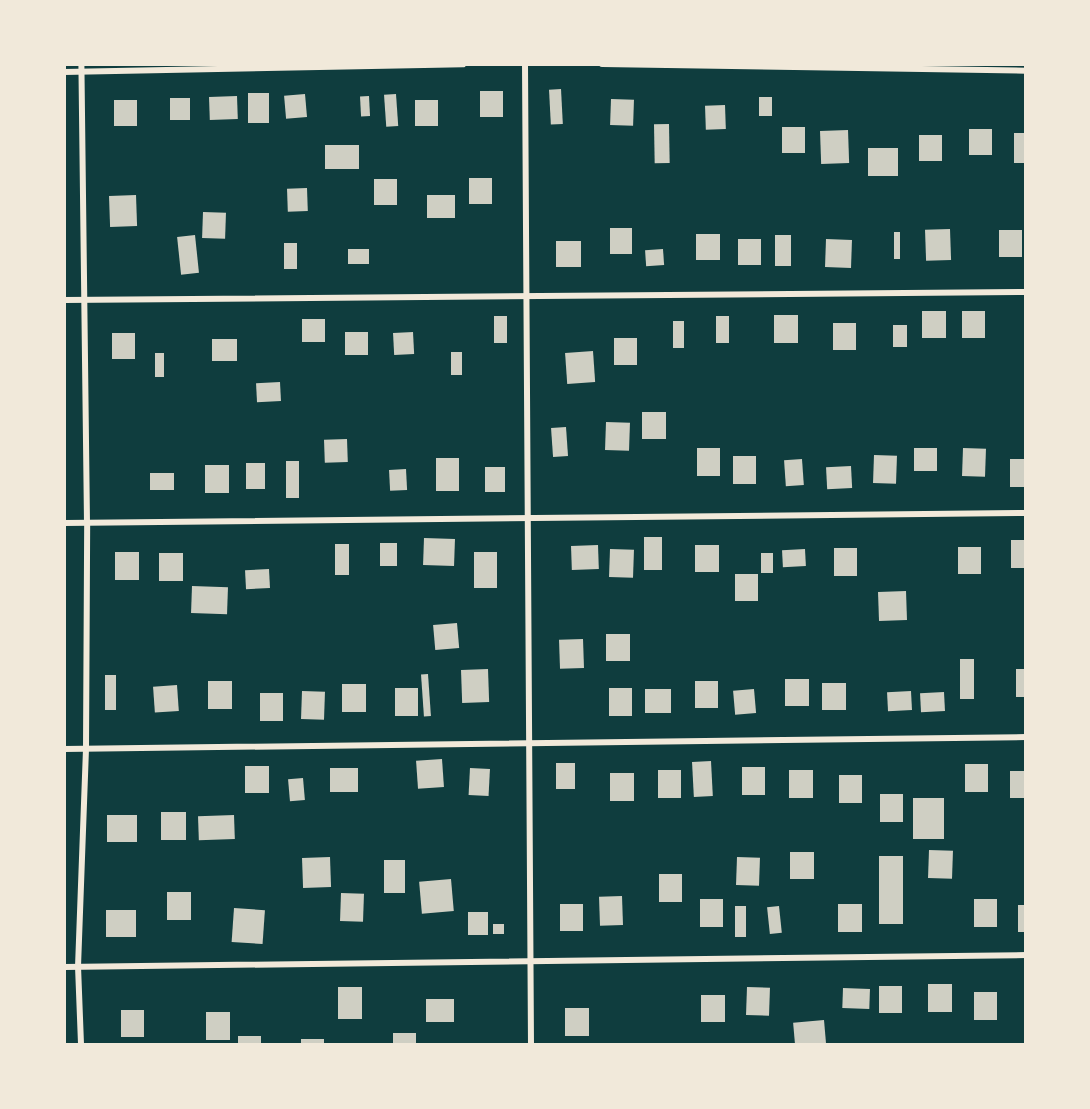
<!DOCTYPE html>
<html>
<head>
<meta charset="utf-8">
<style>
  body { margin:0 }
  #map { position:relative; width:1090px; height:1109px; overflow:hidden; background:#0f3d3e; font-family:Inter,sans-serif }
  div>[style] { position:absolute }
  .building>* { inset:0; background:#cfcfc3; transform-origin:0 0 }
  .minor>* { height:6px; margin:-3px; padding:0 3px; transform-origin:3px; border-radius:3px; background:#f1e9da }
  span { translate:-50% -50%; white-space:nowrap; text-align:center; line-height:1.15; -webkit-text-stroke:6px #f1e9da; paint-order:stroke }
  .frame { position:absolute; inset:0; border:66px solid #f1e9da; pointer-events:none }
</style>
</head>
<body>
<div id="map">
  <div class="building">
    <div style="left:561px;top:89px;width:35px;height:12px;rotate:87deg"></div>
    <div style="left:480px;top:91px;width:23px;height:26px"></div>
    <div style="left:248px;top:93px;width:21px;height:30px"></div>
    <div style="left:305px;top:94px;width:23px;height:21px;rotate:85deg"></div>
    <div style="left:396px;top:94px;width:32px;height:12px;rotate:86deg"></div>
    <div style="left:237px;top:96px;width:23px;height:28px;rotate:88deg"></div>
    <div style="left:369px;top:96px;width:20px;height:9px;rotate:87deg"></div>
    <div style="left:759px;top:97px;width:13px;height:19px"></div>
    <div style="left:170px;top:98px;width:20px;height:22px"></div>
    <div style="left:611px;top:99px;width:23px;height:26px;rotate:2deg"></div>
    <div style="left:114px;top:100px;width:23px;height:26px"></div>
    <div style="left:415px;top:100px;width:23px;height:26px"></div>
    <div style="left:725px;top:105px;width:24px;height:20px;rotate:88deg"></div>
    <div style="left:669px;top:124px;width:39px;height:15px;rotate:89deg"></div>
    <div style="left:782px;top:127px;width:23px;height:26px"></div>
    <div style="left:969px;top:129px;width:23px;height:26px"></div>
    <div style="left:848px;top:130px;width:33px;height:28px;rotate:88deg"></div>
    <div style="left:1026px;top:133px;width:30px;height:12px;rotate:90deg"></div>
    <div style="left:919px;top:135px;width:23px;height:26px"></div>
    <div style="left:325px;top:145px;width:34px;height:24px"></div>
    <div style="left:898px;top:148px;width:28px;height:30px;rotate:90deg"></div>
    <div style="left:469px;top:178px;width:23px;height:26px"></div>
    <div style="left:374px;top:179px;width:23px;height:26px"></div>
    <div style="left:307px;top:188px;width:23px;height:20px;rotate:88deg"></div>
    <div style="left:136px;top:195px;width:31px;height:27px;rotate:88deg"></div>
    <div style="left:427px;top:195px;width:28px;height:23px"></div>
    <div style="left:203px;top:212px;width:23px;height:26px;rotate:2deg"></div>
    <div style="left:610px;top:228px;width:22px;height:26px"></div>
    <div style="left:950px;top:229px;width:31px;height:25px;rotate:88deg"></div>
    <div style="left:999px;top:230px;width:23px;height:27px"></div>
    <div style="left:894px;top:232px;width:6px;height:27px"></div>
    <div style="left:696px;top:234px;width:24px;height:26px"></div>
    <div style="left:195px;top:235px;width:38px;height:18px;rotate:84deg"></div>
    <div style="left:775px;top:235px;width:16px;height:31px"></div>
    <div style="left:738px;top:239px;width:23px;height:26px"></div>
    <div style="left:826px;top:239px;width:26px;height:28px;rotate:2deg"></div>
    <div style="left:556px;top:241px;width:25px;height:26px"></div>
    <div style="left:284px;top:243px;width:13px;height:26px"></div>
    <div style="left:348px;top:249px;width:21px;height:15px"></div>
    <div style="left:663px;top:249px;width:16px;height:18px;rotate:86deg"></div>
    <div style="left:922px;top:311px;width:24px;height:27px"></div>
    <div style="left:962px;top:311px;width:23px;height:27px"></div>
    <div style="left:774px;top:315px;width:24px;height:28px"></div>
    <div style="left:494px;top:316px;width:13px;height:27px"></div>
    <div style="left:716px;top:316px;width:13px;height:27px"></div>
    <div style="left:302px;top:319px;width:23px;height:23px"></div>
    <div style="left:673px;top:321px;width:11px;height:27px"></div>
    <div style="left:833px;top:323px;width:23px;height:27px"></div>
    <div style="left:893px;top:325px;width:14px;height:22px"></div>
    <div style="left:345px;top:332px;width:23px;height:23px"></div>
    <div style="left:413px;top:332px;width:22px;height:20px;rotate:87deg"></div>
    <div style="left:112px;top:333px;width:23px;height:26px"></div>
    <div style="left:614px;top:338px;width:23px;height:27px"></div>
    <div style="left:212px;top:339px;width:25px;height:22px"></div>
    <div style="left:593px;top:351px;width:31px;height:28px;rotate:86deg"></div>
    <div style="left:451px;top:352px;width:11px;height:23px"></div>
    <div style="left:155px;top:353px;width:9px;height:24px"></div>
    <div style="left:280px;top:382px;width:19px;height:24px;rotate:87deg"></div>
    <div style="left:642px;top:412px;width:24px;height:27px"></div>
    <div style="left:606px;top:422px;width:24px;height:28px;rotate:2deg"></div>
    <div style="left:566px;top:427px;width:29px;height:15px;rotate:86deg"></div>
    <div style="left:347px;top:439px;width:23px;height:23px;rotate:88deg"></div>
    <div style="left:697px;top:448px;width:23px;height:28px"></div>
    <div style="left:914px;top:448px;width:23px;height:23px"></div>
    <div style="left:963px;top:448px;width:23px;height:28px;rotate:2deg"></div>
    <div style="left:874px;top:455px;width:23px;height:28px;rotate:2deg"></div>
    <div style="left:733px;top:456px;width:23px;height:28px"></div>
    <div style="left:436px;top:458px;width:23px;height:33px"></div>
    <div style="left:802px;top:459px;width:26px;height:18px;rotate:86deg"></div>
    <div style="left:1010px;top:459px;width:16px;height:28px"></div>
    <div style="left:286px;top:461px;width:13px;height:37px"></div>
    <div style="left:246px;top:463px;width:19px;height:26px"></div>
    <div style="left:205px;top:465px;width:24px;height:28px"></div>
    <div style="left:851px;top:466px;width:22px;height:25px;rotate:87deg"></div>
    <div style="left:485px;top:467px;width:20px;height:25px"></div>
    <div style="left:406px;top:469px;width:21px;height:17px;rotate:87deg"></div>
    <div style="left:174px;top:473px;width:17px;height:24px;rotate:90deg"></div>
    <div style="left:644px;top:537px;width:18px;height:33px"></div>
    <div style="left:424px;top:538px;width:31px;height:27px;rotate:2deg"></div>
    <div style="left:1011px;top:540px;width:15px;height:28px"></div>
    <div style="left:380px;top:543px;width:17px;height:23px"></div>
    <div style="left:335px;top:544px;width:14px;height:31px"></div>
    <div style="left:598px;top:545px;width:24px;height:27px;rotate:88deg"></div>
    <div style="left:695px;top:545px;width:24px;height:27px"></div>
    <div style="left:958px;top:547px;width:23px;height:27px"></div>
    <div style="left:834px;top:548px;width:23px;height:28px"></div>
    <div style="left:610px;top:549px;width:24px;height:28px;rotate:2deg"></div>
    <div style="left:805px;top:549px;width:17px;height:23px;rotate:87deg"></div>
    <div style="left:115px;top:552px;width:24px;height:28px"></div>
    <div style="left:474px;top:552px;width:23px;height:36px"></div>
    <div style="left:159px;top:553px;width:24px;height:28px"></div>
    <div style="left:761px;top:553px;width:12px;height:20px"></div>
    <div style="left:269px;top:569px;width:19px;height:24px;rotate:87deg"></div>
    <div style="left:735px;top:574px;width:23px;height:27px"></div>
    <div style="left:192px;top:586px;width:36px;height:27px;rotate:2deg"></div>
    <div style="left:906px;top:591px;width:29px;height:28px;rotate:88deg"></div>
    <div style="left:457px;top:623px;width:25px;height:24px;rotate:85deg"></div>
    <div style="left:606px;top:634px;width:24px;height:27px"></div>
    <div style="left:583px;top:639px;width:29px;height:24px;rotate:88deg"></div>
    <div style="left:960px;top:659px;width:14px;height:40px"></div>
    <div style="left:488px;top:669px;width:33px;height:27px;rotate:88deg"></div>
    <div style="left:1016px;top:669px;width:10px;height:28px"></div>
    <div style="left:428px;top:674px;width:42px;height:7px;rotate:86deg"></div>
    <div style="left:105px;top:675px;width:11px;height:35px"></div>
    <div style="left:785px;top:679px;width:24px;height:27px"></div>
    <div style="left:208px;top:681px;width:24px;height:28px"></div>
    <div style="left:695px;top:681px;width:23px;height:27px"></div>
    <div style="left:822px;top:683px;width:24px;height:27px"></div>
    <div style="left:342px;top:684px;width:24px;height:28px"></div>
    <div style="left:177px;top:685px;width:26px;height:24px;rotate:86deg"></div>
    <div style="left:395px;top:688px;width:23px;height:28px"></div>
    <div style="left:609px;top:688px;width:23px;height:28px"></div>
    <div style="left:671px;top:689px;width:24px;height:26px;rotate:90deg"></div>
    <div style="left:754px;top:689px;width:24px;height:21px;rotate:85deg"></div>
    <div style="left:302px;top:691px;width:23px;height:28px;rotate:2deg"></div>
    <div style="left:911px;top:691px;width:19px;height:24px;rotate:87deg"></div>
    <div style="left:944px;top:692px;width:19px;height:24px;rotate:87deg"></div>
    <div style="left:260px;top:693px;width:23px;height:28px"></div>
    <div style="left:442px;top:759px;width:28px;height:26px;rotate:86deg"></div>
    <div style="left:711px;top:761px;width:35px;height:19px;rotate:87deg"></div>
    <div style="left:556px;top:763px;width:19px;height:26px"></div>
    <div style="left:965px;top:764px;width:23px;height:28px"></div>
    <div style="left:245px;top:766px;width:24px;height:27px"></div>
    <div style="left:742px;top:767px;width:23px;height:28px"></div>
    <div style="left:358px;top:768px;width:24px;height:28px;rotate:90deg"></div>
    <div style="left:470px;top:768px;width:20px;height:27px;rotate:3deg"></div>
    <div style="left:658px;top:770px;width:23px;height:28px"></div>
    <div style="left:789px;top:770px;width:24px;height:28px"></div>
    <div style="left:1010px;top:771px;width:16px;height:27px"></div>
    <div style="left:610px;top:773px;width:24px;height:28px"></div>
    <div style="left:839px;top:775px;width:23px;height:28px"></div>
    <div style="left:303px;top:778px;width:22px;height:15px;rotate:85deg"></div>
    <div style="left:880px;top:794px;width:23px;height:28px"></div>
    <div style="left:913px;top:798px;width:31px;height:41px"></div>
    <div style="left:161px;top:812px;width:25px;height:28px"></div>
    <div style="left:107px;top:815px;width:30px;height:27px"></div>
    <div style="left:234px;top:815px;width:24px;height:36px;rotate:88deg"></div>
    <div style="left:929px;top:850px;width:24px;height:28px;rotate:2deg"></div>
    <div style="left:790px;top:852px;width:24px;height:27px"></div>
    <div style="left:879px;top:856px;width:24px;height:68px"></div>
    <div style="left:330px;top:857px;width:30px;height:28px;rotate:88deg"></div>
    <div style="left:737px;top:857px;width:23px;height:28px;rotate:2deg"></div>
    <div style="left:384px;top:860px;width:21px;height:33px"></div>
    <div style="left:659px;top:874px;width:23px;height:28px"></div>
    <div style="left:451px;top:879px;width:32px;height:32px;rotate:85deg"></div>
    <div style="left:167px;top:892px;width:24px;height:28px"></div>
    <div style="left:341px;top:893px;width:23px;height:28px;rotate:2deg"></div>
    <div style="left:622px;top:896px;width:29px;height:23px;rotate:88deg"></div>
    <div style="left:700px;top:899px;width:23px;height:28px"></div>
    <div style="left:974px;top:899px;width:23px;height:28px"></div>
    <div style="left:560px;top:904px;width:23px;height:27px"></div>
    <div style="left:838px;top:904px;width:24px;height:28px"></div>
    <div style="left:1018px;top:905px;width:8px;height:27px"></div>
    <div style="left:735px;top:906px;width:11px;height:31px"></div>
    <div style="left:779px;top:906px;width:27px;height:12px;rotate:84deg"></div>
    <div style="left:234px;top:908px;width:31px;height:34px;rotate:4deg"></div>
    <div style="left:106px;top:910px;width:30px;height:27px"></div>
    <div style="left:488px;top:912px;width:23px;height:20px;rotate:90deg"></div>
    <div style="left:493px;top:924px;width:11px;height:10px"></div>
    <div style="left:928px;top:984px;width:24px;height:28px"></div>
    <div style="left:879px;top:986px;width:23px;height:27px"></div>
    <div style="left:338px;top:987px;width:24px;height:32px"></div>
    <div style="left:747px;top:987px;width:23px;height:28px;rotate:2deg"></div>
    <div style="left:843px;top:988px;width:27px;height:20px;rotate:2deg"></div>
    <div style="left:974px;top:992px;width:23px;height:28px"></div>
    <div style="left:701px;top:995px;width:24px;height:27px"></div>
    <div style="left:426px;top:999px;width:28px;height:23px"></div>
    <div style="left:565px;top:1008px;width:24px;height:28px"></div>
    <div style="left:121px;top:1010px;width:23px;height:27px"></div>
    <div style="left:206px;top:1012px;width:24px;height:28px"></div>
    <div style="left:824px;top:1020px;width:24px;height:31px;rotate:85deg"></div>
    <div style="left:393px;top:1033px;width:23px;height:11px"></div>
    <div style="left:238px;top:1036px;width:23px;height:8px"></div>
    <div style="left:301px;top:1039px;width:23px;height:5px"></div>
  </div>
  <div class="minor">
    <div style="left:525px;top:64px;width:980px;rotate:89.65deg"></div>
    <div style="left:602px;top:64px;width:424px;rotate:0.9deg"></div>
    <div style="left:64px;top:72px;width:399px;rotate:-1.1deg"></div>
    <div style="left:64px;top:300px;width:962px;rotate:-0.48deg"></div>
    <div style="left:64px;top:523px;width:962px;rotate:-0.6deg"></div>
    <div style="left:64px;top:749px;width:962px;rotate:-0.71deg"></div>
    <div style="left:64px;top:967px;width:962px;rotate:-0.71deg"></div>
    <div style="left:81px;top:1044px;width:77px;rotate:-92.2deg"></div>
    <div style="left:78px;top:967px;width:218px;rotate:-87.9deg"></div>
    <div style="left:86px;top:749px;width:226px;rotate:-89.7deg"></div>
    <div style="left:87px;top:523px;width:459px;rotate:-90.7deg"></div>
  </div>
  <div class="frame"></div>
</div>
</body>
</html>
